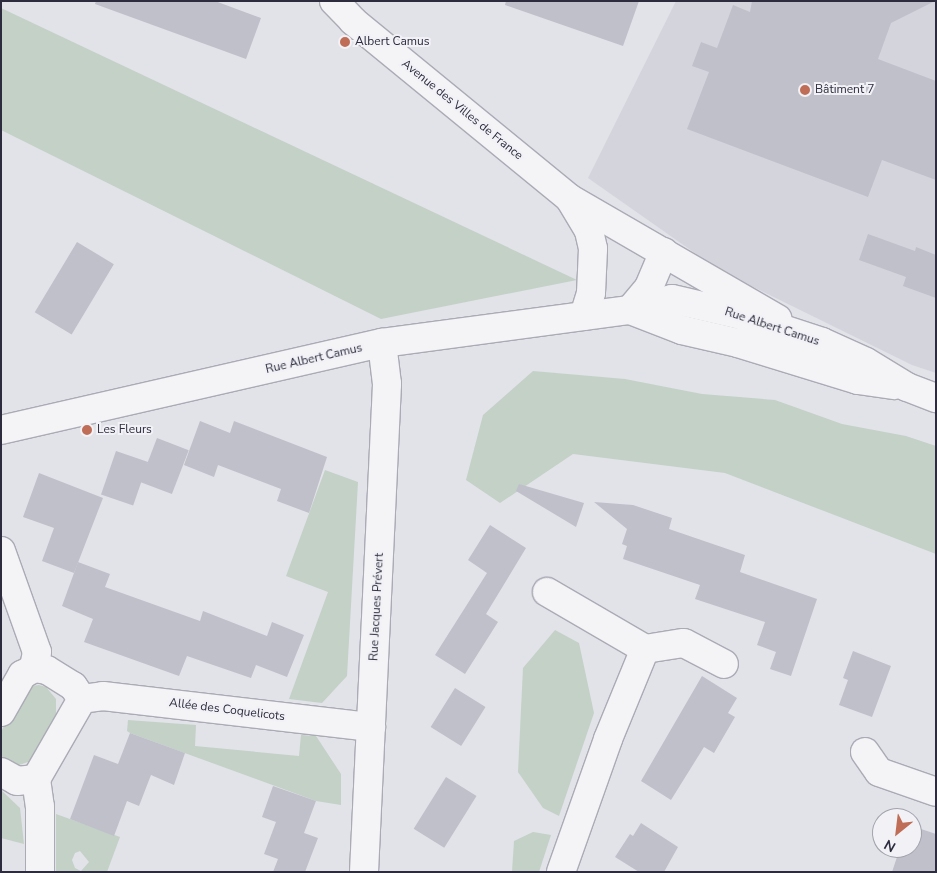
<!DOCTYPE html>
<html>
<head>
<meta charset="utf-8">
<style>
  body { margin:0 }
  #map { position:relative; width:937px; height:873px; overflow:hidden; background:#e2e2e9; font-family:"Nunito Sans",sans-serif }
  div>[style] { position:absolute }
  .built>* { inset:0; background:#d4d4dd }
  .green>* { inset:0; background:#c4d1c6 }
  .building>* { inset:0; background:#c0c0cb; transform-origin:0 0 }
  .roads { filter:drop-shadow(1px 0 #ababb6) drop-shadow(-1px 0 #ababb6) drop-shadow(0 1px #ababb6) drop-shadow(0 -1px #ababb6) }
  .minor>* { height:28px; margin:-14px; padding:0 14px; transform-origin:14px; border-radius:14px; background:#f4f4f7 }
  .tertiary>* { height:28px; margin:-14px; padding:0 14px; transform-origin:14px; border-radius:14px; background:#f4f4f7 }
  .dots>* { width:14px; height:14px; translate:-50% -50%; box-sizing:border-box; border:2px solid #f1f1f6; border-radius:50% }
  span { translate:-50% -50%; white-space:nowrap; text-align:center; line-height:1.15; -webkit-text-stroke:4px #f1f1f6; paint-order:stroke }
  .poi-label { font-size:12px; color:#2c2c3e }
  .left { translate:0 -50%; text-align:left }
  .street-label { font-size:12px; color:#2c2c3e }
  .frame { position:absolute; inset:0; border:2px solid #2c2c3e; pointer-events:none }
  .north { position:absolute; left:872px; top:808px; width:50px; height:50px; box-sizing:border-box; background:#f1f1f6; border:1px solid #a2a2ac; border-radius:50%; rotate:209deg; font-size:14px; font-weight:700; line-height:20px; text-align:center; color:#2c2c3e }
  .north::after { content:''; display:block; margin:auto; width:18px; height:22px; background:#bf6d56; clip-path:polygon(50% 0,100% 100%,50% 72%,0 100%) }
</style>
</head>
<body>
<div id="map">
  <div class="built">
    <div style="clip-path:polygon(676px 1px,936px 1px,936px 373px,912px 365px,719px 270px,588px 178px)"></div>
  </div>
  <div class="green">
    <div style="clip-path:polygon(1px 8px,577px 280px,381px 319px,1px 130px)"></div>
    <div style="clip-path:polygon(533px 371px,625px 379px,702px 394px,775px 400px,842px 424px,906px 436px,936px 446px,936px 554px,725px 473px,573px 454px,500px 503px,466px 480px,483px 415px)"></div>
    <div style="clip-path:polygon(325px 470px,358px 482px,347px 676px,322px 703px,289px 699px,328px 592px,286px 576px)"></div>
    <div style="clip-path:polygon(555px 630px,579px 643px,594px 713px,559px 816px,543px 808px,518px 772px,523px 668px)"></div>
    <div style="clip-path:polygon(39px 685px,46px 687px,56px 699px,56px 714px,37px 755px,31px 761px,16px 766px,1px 756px,1px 732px,19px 695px,31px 686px)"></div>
    <div style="clip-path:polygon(128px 720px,196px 725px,195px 746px,299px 756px,301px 735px,316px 736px,341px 774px,341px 805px,316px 801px,130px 733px,127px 731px)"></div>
    <div style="clip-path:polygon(1px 790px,20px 808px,24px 844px,1px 838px)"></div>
    <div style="clip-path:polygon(evenodd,56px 814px,120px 837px,107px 872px,56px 872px,56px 814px,80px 851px,89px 862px,81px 871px,75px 868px,72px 860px,75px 853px,80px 851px)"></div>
    <div style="clip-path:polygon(533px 832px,551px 835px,539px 872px,512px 872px,514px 841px)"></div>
  </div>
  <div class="building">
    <div style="clip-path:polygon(96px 1px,215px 1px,261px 18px,246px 59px,95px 4px)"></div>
    <div style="clip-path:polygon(506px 1px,639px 1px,623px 46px,505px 5px)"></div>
    <div style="clip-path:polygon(752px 1px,935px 1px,891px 23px,878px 59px,936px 81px,936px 180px,882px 160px,868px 197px,687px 129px,709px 72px,692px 66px,701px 42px,717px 48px,733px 5px,750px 12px)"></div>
    <div style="clip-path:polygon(868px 234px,915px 251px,916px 247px,936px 255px,936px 298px,903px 286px,906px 277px,859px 260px)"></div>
    <div style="left:77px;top:242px;width:43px;height:82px;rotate:31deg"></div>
    <div style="clip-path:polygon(200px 421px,230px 433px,234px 421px,327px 457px,309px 513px,277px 501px,281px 489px,218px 465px,214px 477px,184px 465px)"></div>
    <div style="left:157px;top:438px;width:34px;height:47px;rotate:21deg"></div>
    <div style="left:116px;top:451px;width:34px;height:46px;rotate:19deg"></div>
    <div style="clip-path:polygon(39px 473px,103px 498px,74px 573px,42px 561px,54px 528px,23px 517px)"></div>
    <div style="clip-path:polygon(519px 484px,584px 503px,576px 527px,516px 491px)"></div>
    <div style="clip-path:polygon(594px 502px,633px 505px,672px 518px,669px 529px,745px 555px,740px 572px,817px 599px,791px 676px,770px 669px,776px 652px,757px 645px,765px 622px,695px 599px,700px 585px,623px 559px,627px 546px,622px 544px,627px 529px)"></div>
    <div style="clip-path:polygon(490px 525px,526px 548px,486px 614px,498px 622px,465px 674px,435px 655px,487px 573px,468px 560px)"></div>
    <div style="clip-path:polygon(78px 562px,110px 574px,105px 587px,200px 621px,203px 611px,267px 636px,272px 622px,304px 635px,287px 677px,256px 665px,251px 678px,187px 656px,179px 676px,84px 642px,93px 619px,62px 606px)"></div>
    <div style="clip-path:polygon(853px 651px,891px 666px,872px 717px,839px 705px,848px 680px,843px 678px)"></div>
    <div style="clip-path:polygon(702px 676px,737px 698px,728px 713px,735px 717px,714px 753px,704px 747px,671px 800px,641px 781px)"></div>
    <div style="left:455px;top:688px;width:36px;height:46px;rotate:32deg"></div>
    <div style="clip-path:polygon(130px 733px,185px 753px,174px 785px,151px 775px,139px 806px,127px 801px,114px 836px,70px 819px,94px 755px,118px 764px)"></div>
    <div style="left:446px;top:777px;width:36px;height:61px;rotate:32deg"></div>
    <div style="clip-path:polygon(273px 786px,316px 801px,304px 833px,318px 838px,305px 872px,273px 872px,278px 859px,264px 854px,276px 822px,262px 817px)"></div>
    <div style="clip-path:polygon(641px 823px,678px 847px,664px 872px,639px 872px,615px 857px,630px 834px,633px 836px)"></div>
    <div style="clip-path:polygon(912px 826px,936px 834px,936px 872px,892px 872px,900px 848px,912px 848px)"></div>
  </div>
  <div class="roads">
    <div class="minor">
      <div style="left:334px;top:1px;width:28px;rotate:46deg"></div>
      <div style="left:353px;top:21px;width:279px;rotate:39.3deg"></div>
      <div style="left:569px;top:198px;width:241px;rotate:30.1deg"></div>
      <div style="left:570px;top:199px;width:37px;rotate:59deg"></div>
      <div style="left:589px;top:231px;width:18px;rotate:77deg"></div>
      <div style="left:593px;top:249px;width:44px;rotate:92.6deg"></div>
      <div style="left:591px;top:293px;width:24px;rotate:107deg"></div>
      <div style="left:630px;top:310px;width:30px;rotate:-50deg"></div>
      <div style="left:649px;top:287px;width:38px;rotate:-67deg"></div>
      <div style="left:1px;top:551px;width:107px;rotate:70.4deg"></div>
      <div style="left:37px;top:652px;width:16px;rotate:101deg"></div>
      <div style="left:547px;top:592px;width:113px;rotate:30.2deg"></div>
      <div style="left:82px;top:699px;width:21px;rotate:-8deg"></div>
      <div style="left:103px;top:696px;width:270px;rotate:6.6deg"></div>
      <div style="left:1px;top:712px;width:43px;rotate:-60.4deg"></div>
      <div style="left:22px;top:675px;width:14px;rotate:-30deg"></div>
      <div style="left:34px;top:668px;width:13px;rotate:9deg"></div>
      <div style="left:47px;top:670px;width:31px;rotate:32deg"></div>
      <div style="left:73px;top:686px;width:16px;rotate:55deg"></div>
      <div style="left:82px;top:699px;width:92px;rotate:119.9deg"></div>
      <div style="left:36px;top:779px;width:28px;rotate:82deg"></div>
      <div style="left:40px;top:807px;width:65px;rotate:90deg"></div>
      <div style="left:865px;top:752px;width:24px;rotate:55deg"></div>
      <div style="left:879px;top:772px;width:60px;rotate:19.3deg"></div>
      <div style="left:1px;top:772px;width:18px;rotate:29deg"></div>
      <div style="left:17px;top:781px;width:19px;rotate:-6deg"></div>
      <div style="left:364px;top:872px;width:489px;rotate:-87.3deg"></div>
      <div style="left:387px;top:384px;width:41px;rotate:-97deg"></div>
      <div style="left:561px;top:872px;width:141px;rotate:-70.5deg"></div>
      <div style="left:608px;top:739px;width:97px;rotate:-67.7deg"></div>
      <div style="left:645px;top:649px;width:39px;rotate:-9deg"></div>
      <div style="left:684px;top:643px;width:45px;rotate:27.7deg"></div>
    </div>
    <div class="tertiary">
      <div style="left:630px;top:310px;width:56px;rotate:21deg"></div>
      <div style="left:682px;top:330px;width:57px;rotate:13.1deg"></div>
      <div style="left:738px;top:343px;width:126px;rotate:17.1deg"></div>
      <div style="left:858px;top:380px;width:37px;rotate:8deg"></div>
      <div style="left:1px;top:430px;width:391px;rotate:-12.9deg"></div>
      <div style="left:382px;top:343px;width:250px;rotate:-7.6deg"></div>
      <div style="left:630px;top:310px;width:43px;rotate:-14.7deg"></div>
      <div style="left:672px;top:299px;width:70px;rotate:13.2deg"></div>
      <div style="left:740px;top:315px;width:86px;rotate:18.2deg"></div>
      <div style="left:822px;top:342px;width:48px;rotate:24.4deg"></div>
      <div style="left:866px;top:362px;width:48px;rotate:31.4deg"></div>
      <div style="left:907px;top:387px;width:31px;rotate:21deg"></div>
    </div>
  </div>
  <div class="dots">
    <div style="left:345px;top:42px;background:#bf6d56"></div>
    <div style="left:805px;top:90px;background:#bf6d56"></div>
    <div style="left:87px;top:430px;background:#bf6d56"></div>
  </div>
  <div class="poi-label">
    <span class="left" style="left:355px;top:42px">Albert Camus</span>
    <span class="left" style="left:815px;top:90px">Bâtiment 7</span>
    <span class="left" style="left:97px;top:430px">Les Fleurs</span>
  </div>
  <div class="street-label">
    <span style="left:462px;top:110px;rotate:39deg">Avenue des Villes de France</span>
    <span style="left:772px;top:327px;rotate:18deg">Rue Albert Camus</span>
    <span style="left:314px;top:359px;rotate:-13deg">Rue Albert Camus</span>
    <span style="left:377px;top:607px;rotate:-87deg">Rue Jacques Prévert</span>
    <span style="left:227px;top:710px;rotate:7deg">Allée des Coquelicots</span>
  </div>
  <div class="frame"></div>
  <div class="north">N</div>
</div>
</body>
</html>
